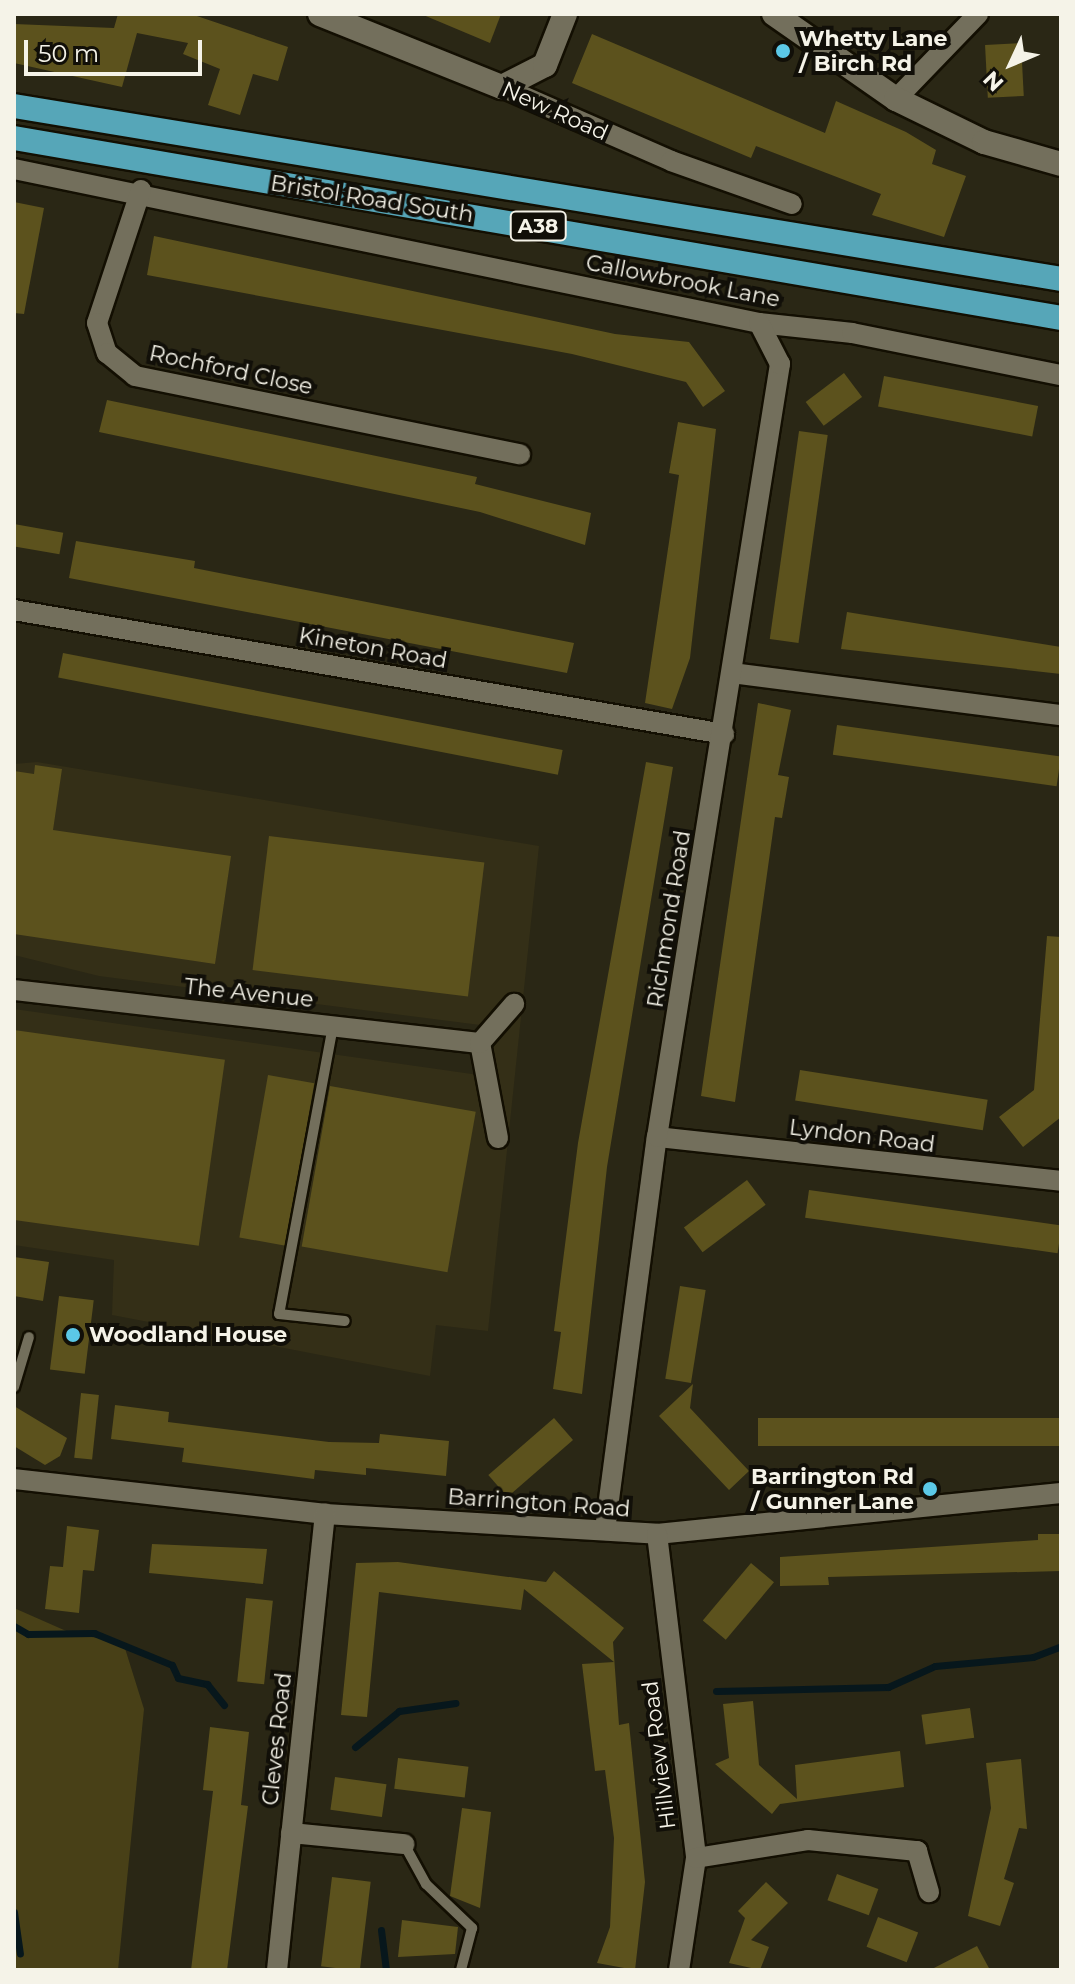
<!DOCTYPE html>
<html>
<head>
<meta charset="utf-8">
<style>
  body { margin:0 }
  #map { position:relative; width:1075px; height:1984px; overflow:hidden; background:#2a2715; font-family:Montserrat,sans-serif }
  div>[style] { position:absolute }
  .built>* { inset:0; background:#342f17 }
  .green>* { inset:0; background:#484017 }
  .stream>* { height:7px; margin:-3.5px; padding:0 3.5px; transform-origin:3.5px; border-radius:3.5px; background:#07171c }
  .building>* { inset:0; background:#5c521d; transform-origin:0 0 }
  .roads { filter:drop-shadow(2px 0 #130f02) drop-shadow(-2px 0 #130f02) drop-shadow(0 2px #130f02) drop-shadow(0 -2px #130f02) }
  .service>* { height:10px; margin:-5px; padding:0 5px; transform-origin:5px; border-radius:5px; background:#736f5c }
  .minor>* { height:20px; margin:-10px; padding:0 10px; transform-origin:10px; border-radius:10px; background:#736f5c }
  .tertiary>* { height:24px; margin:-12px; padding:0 12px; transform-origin:12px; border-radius:12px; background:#736f5c }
  .trunk>* { height:24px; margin:-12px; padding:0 12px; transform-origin:12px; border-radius:12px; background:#56a6b8 }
  .dots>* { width:22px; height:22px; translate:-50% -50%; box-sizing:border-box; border:4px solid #110f08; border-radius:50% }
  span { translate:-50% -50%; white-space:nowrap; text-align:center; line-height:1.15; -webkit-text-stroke:8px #110f08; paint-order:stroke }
  .shield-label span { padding:2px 6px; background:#110f08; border:2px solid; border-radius:6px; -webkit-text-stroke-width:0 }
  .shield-label { font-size:20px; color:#f5f3e8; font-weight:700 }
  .poi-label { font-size:22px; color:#f5f3e8; font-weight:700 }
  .left { translate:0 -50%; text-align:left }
  .right { translate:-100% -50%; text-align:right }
  .street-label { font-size:22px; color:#f5f3e8 }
  .frame { position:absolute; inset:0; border:16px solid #f5f3e8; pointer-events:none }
  .north { position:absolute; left:971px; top:24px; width:80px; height:80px; -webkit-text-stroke:6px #110f08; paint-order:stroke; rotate:226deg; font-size:22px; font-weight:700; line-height:32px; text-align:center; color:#f5f3e8 }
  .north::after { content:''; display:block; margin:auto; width:28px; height:36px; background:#f5f3e8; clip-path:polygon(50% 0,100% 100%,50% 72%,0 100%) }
  .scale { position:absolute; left:24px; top:40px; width:178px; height:36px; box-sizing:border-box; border:4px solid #f5f3e8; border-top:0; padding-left:10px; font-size:24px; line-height:28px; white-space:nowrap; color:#f5f3e8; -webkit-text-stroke:6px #110f08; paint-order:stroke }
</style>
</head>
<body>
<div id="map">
  <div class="built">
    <div style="clip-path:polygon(37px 762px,539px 846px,488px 1331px,436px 1325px,430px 1376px,112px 1315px,114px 1260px,14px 1245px,14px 1009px,486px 1076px,488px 1026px,99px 976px,14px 955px,14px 764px)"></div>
  </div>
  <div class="green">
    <div style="clip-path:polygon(14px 1608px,73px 1634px,123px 1642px,144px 1709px,118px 1970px,14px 1970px)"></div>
  </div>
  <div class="stream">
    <div style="left:14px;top:1626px;width:16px;rotate:30deg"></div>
    <div style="left:28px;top:1634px;width:66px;rotate:-0.9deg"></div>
    <div style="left:94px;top:1633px;width:84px;rotate:22.3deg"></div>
    <div style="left:172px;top:1665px;width:14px;rotate:65deg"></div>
    <div style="left:178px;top:1678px;width:30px;rotate:12deg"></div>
    <div style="left:207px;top:1684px;width:27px;rotate:51deg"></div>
    <div style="left:716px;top:1691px;width:172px;rotate:-1.3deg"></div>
    <div style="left:888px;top:1687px;width:51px;rotate:-24.1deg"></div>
    <div style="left:935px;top:1666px;width:98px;rotate:-5.2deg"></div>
    <div style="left:1033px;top:1657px;width:30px;rotate:-21deg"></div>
    <div style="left:355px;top:1747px;width:57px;rotate:-39.3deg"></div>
    <div style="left:399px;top:1711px;width:57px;rotate:-8.1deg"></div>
    <div style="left:14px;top:1912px;width:42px;rotate:81.9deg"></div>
    <div style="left:381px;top:1930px;width:40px;rotate:82.9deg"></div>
  </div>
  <div class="building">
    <div style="clip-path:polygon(118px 14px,191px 14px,288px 47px,278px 81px,253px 74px,240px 115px,208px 105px,220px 69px,183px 54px,188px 43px,137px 33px,122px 87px,14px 63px,14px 24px,114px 28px)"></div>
    <div style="clip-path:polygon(421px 14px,501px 14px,490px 43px)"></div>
    <div style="clip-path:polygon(592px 34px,825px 133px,836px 101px,906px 132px,936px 150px,932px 164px,966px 176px,944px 237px,872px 215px,881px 194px,756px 146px,751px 158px,572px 83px)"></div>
    <div style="left:1021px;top:43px;width:53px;height:36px;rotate:87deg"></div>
    <div style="clip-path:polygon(14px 202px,44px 208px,24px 314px,14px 313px)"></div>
    <div style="clip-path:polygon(154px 236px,615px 334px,689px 342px,725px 391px,703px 407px,686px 382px,572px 354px,147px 275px)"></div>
    <div style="left:844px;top:373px;width:30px;height:48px;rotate:53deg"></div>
    <div style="left:884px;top:376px;width:157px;height:31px;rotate:11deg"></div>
    <div style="clip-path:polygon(107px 400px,477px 477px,475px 484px,591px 513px,585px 545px,480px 512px,99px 432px)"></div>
    <div style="clip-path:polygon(678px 422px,716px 429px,690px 658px,672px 709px,645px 703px,679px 475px,669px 473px)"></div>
    <div style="left:799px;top:431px;width:29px;height:210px;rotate:8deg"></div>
    <div style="left:14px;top:524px;width:50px;height:22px;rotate:10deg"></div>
    <div style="clip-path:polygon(76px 541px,195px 561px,194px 568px,574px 643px,567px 673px,69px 578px)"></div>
    <div style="clip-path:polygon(847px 612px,1061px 647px,1061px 674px,841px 649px)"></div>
    <div style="left:63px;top:653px;width:509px;height:25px;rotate:11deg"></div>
    <div style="clip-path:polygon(758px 703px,791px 710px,778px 775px,789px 777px,782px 818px,775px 817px,735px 1102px,701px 1096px)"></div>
    <div style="left:837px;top:725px;width:226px;height:30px;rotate:8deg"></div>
    <div style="clip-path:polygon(646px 762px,673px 767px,607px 1167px,582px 1394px,553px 1389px,561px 1332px,554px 1331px,578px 1143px)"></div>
    <div style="clip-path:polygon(35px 765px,62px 769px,53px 830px,231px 856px,215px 964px,14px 934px,14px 771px,34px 774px)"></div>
    <div style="left:269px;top:836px;width:217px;height:135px;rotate:7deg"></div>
    <div style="clip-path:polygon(1047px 936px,1061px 937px,1061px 1117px,1023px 1147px,999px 1117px,1034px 1090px)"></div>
    <div style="left:14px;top:1030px;width:213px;height:188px;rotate:8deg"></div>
    <div style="left:800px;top:1070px;width:190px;height:31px;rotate:9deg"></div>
    <div style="left:268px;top:1075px;width:47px;height:165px;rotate:10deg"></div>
    <div style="left:330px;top:1086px;width:148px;height:163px;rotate:10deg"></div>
    <div style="left:747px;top:1180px;width:31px;height:79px;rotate:53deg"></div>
    <div style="left:809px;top:1190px;width:255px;height:28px;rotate:8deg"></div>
    <div style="clip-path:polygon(14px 1257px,49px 1262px,43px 1301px,14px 1296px)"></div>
    <div style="left:680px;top:1286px;width:26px;height:94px;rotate:9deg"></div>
    <div style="left:59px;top:1296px;width:35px;height:74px;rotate:7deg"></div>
    <div style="clip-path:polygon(693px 1384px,690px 1408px,749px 1471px,729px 1490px,659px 1416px)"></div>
    <div style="left:81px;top:1393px;width:18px;height:65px;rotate:6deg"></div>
    <div style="clip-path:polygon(115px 1405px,169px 1412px,168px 1422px,329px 1442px,379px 1443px,380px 1434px,449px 1441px,446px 1476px,366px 1468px,366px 1475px,315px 1470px,314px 1479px,182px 1462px,184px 1448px,111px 1439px)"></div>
    <div style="clip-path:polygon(14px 1406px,67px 1438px,60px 1456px,45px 1465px,14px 1446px)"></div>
    <div style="left:554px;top:1418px;width:29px;height:87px;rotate:49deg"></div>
    <div style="left:1061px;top:1418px;width:28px;height:303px;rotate:90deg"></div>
    <div style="clip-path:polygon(67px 1526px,99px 1530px,94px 1571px,83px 1570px,79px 1613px,45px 1609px,50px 1566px,63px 1567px)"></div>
    <div style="clip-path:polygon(1038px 1534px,1061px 1534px,1061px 1571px,828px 1577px,829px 1585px,780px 1586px,780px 1557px,1038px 1540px)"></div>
    <div style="clip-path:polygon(152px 1544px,267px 1549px,263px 1584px,149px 1573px)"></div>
    <div style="clip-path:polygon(398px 1562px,546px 1582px,554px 1571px,624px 1628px,613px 1642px,619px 1725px,629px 1723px,645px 1882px,635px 1970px,597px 1963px,610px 1927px,614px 1838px,605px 1770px,595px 1771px,582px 1664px,614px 1662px,524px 1589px,521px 1610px,379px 1592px,367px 1717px,341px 1715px,356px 1563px)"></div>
    <div style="left:751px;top:1563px;width:30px;height:75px;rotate:40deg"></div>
    <div style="left:246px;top:1598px;width:27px;height:84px;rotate:6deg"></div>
    <div style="clip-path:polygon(753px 1701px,759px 1765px,797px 1799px,795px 1765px,900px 1751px,904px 1787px,780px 1804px,772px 1814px,715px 1764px,729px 1758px,723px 1704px)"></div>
    <div style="left:970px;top:1708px;width:30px;height:49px;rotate:82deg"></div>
    <div style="clip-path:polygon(210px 1727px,249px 1732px,241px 1805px,248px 1806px,227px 1970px,191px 1970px,213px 1791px,203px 1790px)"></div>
    <div style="left:398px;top:1758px;width:71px;height:31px;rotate:7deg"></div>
    <div style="clip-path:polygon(1021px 1759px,1027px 1829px,1019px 1828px,1004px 1879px,1014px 1883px,1000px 1926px,968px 1916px,991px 1808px,986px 1763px)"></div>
    <div style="left:335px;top:1777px;width:52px;height:33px;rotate:8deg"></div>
    <div style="clip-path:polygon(462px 1808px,491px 1812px,480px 1908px,450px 1896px)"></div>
    <div style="left:837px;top:1874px;width:44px;height:28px;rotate:20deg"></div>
    <div style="left:332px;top:1877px;width:39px;height:90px;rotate:7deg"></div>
    <div style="clip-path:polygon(766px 1882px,788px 1903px,751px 1940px,769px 1947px,760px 1970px,729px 1963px,745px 1918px,738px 1911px)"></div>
    <div style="left:878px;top:1917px;width:43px;height:32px;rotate:21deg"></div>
    <div style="clip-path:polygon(402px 1920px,458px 1927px,455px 1954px,398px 1957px)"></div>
    <div style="clip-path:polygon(977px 1946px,990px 1970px,930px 1970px)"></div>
  </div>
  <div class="roads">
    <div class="service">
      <div style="left:333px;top:1026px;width:293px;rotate:100.6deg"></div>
      <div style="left:279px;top:1314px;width:66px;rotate:6.1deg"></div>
      <div style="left:14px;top:1387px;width:52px;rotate:-73.3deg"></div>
      <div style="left:404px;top:1844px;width:46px;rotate:61.2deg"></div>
      <div style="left:426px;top:1884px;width:64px;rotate:43.7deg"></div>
      <div style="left:472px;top:1928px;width:43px;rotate:104.7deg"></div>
    </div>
    <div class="minor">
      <div style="left:502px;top:87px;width:184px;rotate:23.6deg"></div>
      <div style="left:671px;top:161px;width:128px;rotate:19.6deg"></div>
      <div style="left:896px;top:99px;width:118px;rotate:-46deg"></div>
      <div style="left:14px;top:169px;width:761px;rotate:11.68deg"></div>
      <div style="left:759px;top:323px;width:94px;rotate:6.1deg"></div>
      <div style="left:852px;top:333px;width:213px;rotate:11.4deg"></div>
      <div style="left:141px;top:190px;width:140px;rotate:108.3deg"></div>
      <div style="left:97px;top:323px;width:32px;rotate:72deg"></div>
      <div style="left:107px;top:353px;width:36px;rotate:39deg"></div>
      <div style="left:135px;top:376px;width:393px;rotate:11.5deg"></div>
      <div style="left:14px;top:610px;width:721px;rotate:9.91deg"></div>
      <div style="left:732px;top:673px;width:332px;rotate:7.3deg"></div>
      <div style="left:14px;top:990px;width:469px;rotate:6.5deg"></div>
      <div style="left:657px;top:1137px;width:406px;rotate:6.2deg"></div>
      <div style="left:498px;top:1138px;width:97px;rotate:-100.7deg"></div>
      <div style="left:480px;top:1043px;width:52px;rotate:-48.9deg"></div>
      <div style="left:14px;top:1479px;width:313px;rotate:6.4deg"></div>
      <div style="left:325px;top:1514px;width:333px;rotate:3.4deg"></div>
      <div style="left:657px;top:1534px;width:406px;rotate:-5.8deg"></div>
      <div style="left:605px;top:1530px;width:396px;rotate:-82.5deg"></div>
      <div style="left:657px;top:1137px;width:783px;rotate:-80.96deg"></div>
      <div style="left:780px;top:364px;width:46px;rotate:-117.1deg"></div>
      <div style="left:657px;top:1534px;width:326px;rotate:83.1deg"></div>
      <div style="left:696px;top:1858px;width:113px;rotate:98.6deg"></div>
      <div style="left:291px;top:1833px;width:114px;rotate:5.6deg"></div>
      <div style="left:696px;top:1858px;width:113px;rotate:-9.1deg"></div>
      <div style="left:808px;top:1840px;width:110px;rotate:5.8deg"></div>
      <div style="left:917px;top:1851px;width:43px;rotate:73.7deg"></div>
      <div style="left:277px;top:1970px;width:459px;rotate:-84deg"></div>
    </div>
    <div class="tertiary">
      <div style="left:320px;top:14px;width:196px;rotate:21.9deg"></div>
      <div style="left:502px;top:87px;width:48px;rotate:-27.1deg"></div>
      <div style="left:545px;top:65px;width:55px;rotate:-68.6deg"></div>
      <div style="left:774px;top:14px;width:149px;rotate:34.9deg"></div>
      <div style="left:896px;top:99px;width:98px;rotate:26deg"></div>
      <div style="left:984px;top:142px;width:80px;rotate:15.9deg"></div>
    </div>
    <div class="trunk">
      <div style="left:14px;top:106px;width:1061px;rotate:9.38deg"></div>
      <div style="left:14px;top:138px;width:1062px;rotate:9.75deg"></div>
    </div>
  </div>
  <div class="dots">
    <div style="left:783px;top:51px;background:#5bc8e7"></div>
    <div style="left:73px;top:1335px;background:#5bc8e7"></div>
    <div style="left:930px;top:1489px;background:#5bc8e7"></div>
  </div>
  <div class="shield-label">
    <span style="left:538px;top:226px">A38</span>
  </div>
  <div class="poi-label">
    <span class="left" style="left:799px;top:51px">Whetty Lane<br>/ Birch Rd</span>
    <span class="left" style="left:89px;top:1335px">Woodland House</span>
    <span class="right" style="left:914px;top:1489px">Barrington Rd<br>/ Gunner Lane</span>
  </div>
  <div class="street-label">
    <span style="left:555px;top:111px;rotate:24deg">New Road</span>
    <span style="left:372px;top:199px;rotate:9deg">Bristol Road South</span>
    <span style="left:683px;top:281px;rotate:11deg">Callowbrook Lane</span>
    <span style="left:231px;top:370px;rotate:12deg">Rochford Close</span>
    <span style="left:373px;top:648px;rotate:10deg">Kineton Road</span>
    <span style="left:669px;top:919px;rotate:-81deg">Richmond Road</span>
    <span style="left:249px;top:993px;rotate:6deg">The Avenue</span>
    <span style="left:862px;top:1136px;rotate:7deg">Lyndon Road</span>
    <span style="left:539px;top:1503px;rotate:4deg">Barrington Road</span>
    <span style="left:277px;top:1739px;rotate:-84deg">Cleves Road</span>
    <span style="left:659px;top:1755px;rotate:-97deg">Hillview Road</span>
  </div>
  <div class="frame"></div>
  <div class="north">N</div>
  <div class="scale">50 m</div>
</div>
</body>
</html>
